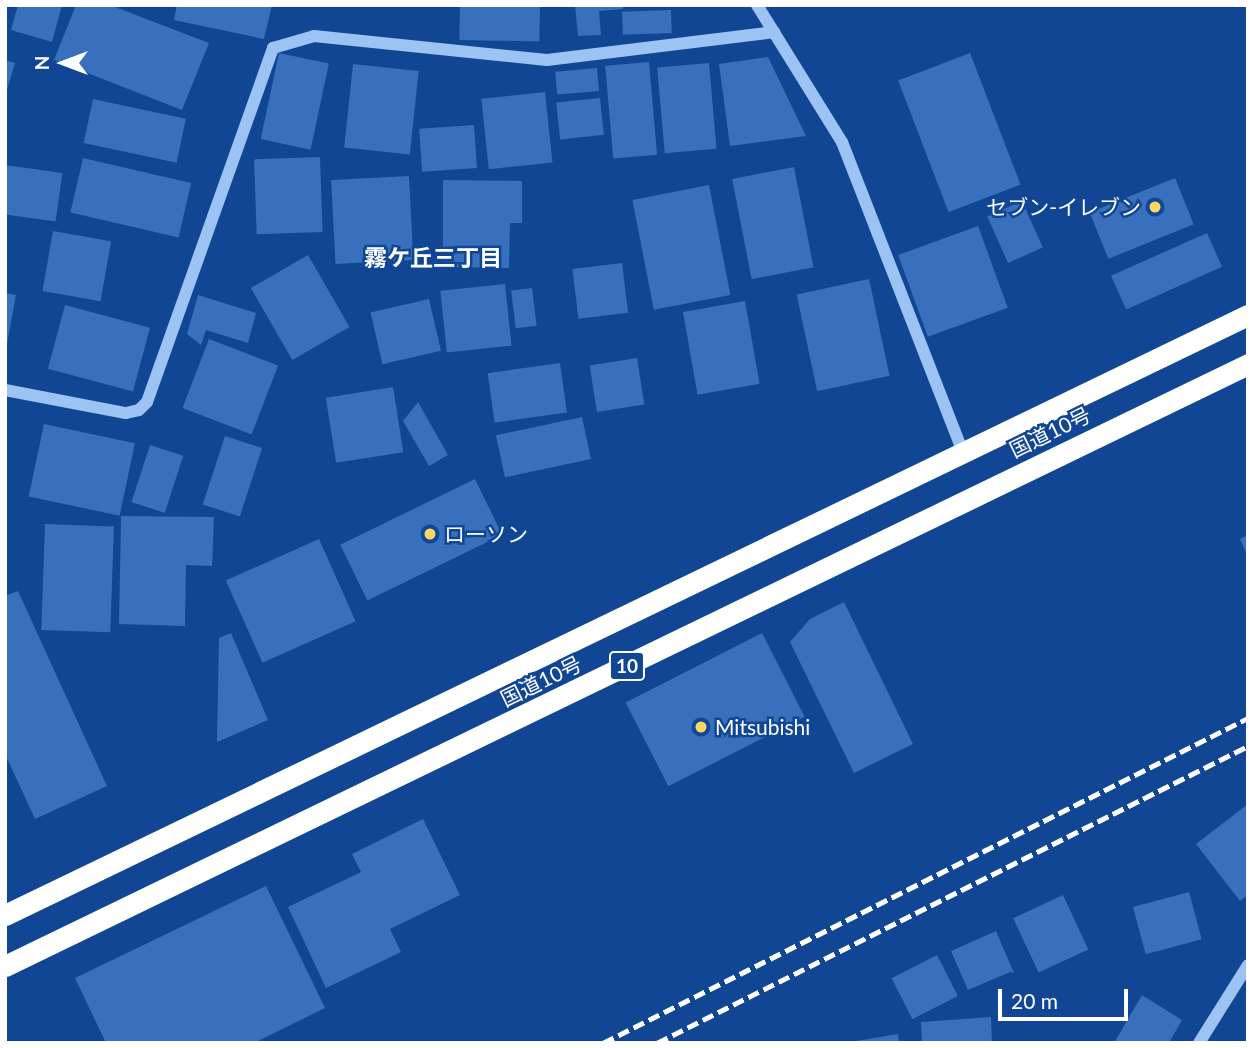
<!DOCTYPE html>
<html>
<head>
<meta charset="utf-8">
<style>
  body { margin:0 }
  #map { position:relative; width:1253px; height:1048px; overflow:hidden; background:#104694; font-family:Lato,"Noto Sans JP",sans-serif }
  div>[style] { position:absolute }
  .building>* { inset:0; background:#3870bd; transform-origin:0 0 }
  .minor>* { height:12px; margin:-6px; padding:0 6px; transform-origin:6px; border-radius:6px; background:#9dc2f4 }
  .highway>* { height:21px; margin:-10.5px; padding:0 10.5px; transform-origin:10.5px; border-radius:10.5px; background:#fff }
  .rail>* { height:5px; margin-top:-2.5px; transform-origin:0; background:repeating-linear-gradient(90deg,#fff 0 12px,transparent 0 17px) }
  .dots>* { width:19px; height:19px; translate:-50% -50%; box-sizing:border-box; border:4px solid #104694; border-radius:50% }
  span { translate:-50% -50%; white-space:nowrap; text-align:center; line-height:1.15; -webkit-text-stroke:5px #104694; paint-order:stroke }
  .shield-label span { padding:2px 5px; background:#104694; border:2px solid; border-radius:5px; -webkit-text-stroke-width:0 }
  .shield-label { font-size:19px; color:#fff; font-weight:700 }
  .poi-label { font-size:21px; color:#fff }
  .right { translate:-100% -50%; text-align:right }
  .left { translate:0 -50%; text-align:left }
  .street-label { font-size:21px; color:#fff }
  .neighbourhood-label { font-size:23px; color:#fff; font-weight:700 }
  .frame { position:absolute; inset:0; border:7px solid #fff; pointer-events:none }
  .north { position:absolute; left:28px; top:28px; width:70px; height:70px; -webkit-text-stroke:5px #104694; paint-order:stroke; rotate:270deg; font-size:19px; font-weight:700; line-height:28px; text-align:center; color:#fff }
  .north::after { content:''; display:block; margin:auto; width:24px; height:32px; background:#fff; clip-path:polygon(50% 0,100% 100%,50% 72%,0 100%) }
  .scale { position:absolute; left:998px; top:989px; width:130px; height:32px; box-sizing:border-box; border:4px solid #fff; border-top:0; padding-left:9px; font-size:21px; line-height:24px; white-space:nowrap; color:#fff; -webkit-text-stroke:5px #104694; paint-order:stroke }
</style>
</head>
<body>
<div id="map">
  <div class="building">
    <div style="clip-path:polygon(18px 5px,62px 5px,52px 42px,11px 30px)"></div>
    <div style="clip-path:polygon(76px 5px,110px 5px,209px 43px,182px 110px,54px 60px)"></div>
    <div style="clip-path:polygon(177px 5px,272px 5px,264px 39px,174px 20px)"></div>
    <div style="left:460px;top:5px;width:80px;height:35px;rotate:1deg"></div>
    <div style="clip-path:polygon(575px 5px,623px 5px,623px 9px,599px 11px,601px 35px,578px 36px)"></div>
    <div style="left:671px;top:10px;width:23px;height:49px;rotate:88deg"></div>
    <div style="left:279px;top:53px;width:51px;height:88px;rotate:12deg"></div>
    <div style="left:970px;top:53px;width:141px;height:77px;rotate:69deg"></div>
    <div style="clip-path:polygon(768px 57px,806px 136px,730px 146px,719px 64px)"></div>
    <div style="clip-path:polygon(5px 60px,15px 63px,6px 93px,5px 93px)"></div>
    <div style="left:649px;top:62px;width:93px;height:44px;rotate:85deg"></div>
    <div style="left:709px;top:63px;width:86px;height:52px;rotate:85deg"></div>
    <div style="left:353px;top:64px;width:66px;height:84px;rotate:6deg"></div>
    <div style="left:597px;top:68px;width:23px;height:42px;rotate:85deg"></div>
    <div style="left:545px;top:92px;width:71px;height:64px;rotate:84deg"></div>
    <div style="left:600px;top:98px;width:37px;height:44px;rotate:84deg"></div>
    <div style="left:93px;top:99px;width:95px;height:45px;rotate:12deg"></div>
    <div style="left:474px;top:125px;width:43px;height:55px;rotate:86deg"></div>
    <div style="left:320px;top:157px;width:75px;height:66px;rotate:88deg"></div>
    <div style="left:83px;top:158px;width:111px;height:56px;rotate:13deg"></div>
    <div style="left:5px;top:165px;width:58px;height:49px;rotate:8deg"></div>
    <div style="left:794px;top:167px;width:102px;height:63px;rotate:79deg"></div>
    <div style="left:409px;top:176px;width:84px;height:78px;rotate:87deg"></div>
    <div style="left:1175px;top:178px;width:50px;height:92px;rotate:68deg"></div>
    <div style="clip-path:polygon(443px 180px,522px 181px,522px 223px,510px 223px,509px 268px,443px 267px)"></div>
    <div style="left:709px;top:185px;width:112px;height:78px;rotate:79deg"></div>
    <div style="left:1022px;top:201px;width:51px;height:38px;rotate:66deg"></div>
    <div style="left:978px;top:226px;width:87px;height:85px;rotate:70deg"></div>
    <div style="left:53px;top:231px;width:59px;height:61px;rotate:10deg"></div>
    <div style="left:1207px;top:233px;width:37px;height:105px;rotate:66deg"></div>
    <div style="left:308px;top:255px;width:83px;height:66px;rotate:60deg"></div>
    <div style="left:622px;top:263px;width:50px;height:50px;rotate:83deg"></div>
    <div style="left:869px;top:279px;width:99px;height:74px;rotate:78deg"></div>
    <div style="left:505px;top:284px;width:62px;height:65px;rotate:84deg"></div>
    <div style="left:532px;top:288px;width:38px;height:21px;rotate:83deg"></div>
    <div style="clip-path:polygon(5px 293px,16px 295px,7px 344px,5px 344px)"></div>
    <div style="clip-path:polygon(198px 295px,256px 313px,248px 343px,206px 330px,201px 345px,187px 334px)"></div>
    <div style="left:429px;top:299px;width:53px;height:60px;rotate:77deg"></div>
    <div style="left:745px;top:301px;width:84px;height:63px;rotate:80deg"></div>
    <div style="left:65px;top:305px;width:88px;height:66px;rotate:15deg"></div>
    <div style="left:209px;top:339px;width:74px;height:74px;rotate:21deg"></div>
    <div style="left:637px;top:358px;width:47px;height:48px;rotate:81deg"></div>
    <div style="left:560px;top:363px;width:50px;height:73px;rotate:82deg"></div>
    <div style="left:393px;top:387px;width:66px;height:68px;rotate:81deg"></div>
    <div style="clip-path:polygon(418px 402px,448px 455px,429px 466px,403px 421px)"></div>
    <div style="left:582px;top:417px;width:43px;height:88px;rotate:78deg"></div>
    <div style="left:44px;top:424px;width:93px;height:74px;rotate:12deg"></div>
    <div style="left:225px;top:436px;width:39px;height:72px;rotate:18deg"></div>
    <div style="left:150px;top:445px;width:35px;height:60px;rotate:18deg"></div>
    <div style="left:475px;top:479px;width:62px;height:150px;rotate:64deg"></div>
    <div style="clip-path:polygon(121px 516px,214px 517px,212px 566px,186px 565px,185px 626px,119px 624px)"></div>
    <div style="left:45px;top:524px;width:69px;height:106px;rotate:2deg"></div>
    <div style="clip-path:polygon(1248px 535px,1248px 557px,1240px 539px)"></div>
    <div style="left:319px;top:539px;width:90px;height:102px;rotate:66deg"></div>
    <div style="clip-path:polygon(18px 591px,107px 786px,35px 819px,5px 754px,5px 596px)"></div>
    <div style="clip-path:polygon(844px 602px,913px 744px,854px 773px,790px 642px,810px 619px)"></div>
    <div style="clip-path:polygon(231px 633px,268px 720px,217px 742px,219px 638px)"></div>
    <div style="left:762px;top:633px;width:94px;height:153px;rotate:63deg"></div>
    <div style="clip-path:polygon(1248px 804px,1248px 895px,1240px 901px,1196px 844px)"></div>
    <div style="clip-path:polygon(423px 819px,460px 895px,390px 929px,401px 952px,326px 988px,288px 907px,361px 872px,352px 854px)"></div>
    <div style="clip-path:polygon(266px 886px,325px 1008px,254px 1043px,106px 1043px,75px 978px)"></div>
    <div style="left:1189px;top:892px;width:49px;height:58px;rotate:75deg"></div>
    <div style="left:1063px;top:895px;width:60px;height:55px;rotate:65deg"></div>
    <div style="clip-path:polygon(996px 931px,1014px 973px,1010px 972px,968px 990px,951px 951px)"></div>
    <div style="left:937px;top:955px;width:46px;height:51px;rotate:63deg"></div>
    <div style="clip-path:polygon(1142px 995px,1182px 1020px,1169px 1043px,1114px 1043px)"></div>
    <div style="clip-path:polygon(991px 1017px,992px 1043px,922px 1043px,921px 1022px)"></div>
    <div style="clip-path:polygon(898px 1034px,899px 1043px,856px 1043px,856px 1041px)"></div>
  </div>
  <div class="minor">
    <div style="left:757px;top:5px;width:161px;rotate:58.2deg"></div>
    <div style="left:842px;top:142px;width:334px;rotate:68.7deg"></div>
    <div style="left:5px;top:390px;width:123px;rotate:10.8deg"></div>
    <div style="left:126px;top:413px;width:13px;rotate:-13deg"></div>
    <div style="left:139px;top:410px;width:11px;rotate:-45deg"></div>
    <div style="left:147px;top:402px;width:376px;rotate:-70.4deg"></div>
    <div style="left:273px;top:48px;width:43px;rotate:-16.3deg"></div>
    <div style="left:314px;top:36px;width:234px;rotate:5.9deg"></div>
    <div style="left:547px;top:60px;width:229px;rotate:-7deg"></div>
    <div style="left:1199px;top:1043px;width:92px;rotate:-57.9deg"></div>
  </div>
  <div class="highway">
    <div style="left:5px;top:915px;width:1380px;rotate:-25.77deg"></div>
    <div style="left:5px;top:966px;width:1381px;rotate:-25.84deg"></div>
  </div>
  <div class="rail">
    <div style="left:603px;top:1043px;width:722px;rotate:-26.74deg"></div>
    <div style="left:657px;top:1043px;width:661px;rotate:-26.68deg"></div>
  </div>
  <div class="dots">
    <div style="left:1155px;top:207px;background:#ffd660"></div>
    <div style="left:430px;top:534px;background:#ffd660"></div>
    <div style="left:701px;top:727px;background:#ffd660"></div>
  </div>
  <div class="shield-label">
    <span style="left:627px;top:666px">10</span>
  </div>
  <div class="poi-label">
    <span class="right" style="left:1141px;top:207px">セブン-イレブン</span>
    <span class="left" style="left:444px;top:534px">ローソン</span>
    <span class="left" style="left:715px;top:727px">Mitsubishi</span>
  </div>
  <div class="street-label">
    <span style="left:1050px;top:432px;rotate:-26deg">国道10号</span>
    <span style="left:541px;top:681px;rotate:-26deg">国道10号</span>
  </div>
  <div class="neighbourhood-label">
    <span style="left:433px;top:257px">霧ケ丘三丁目</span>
  </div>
  <div class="frame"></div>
  <div class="north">N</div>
  <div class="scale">20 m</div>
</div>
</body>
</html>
